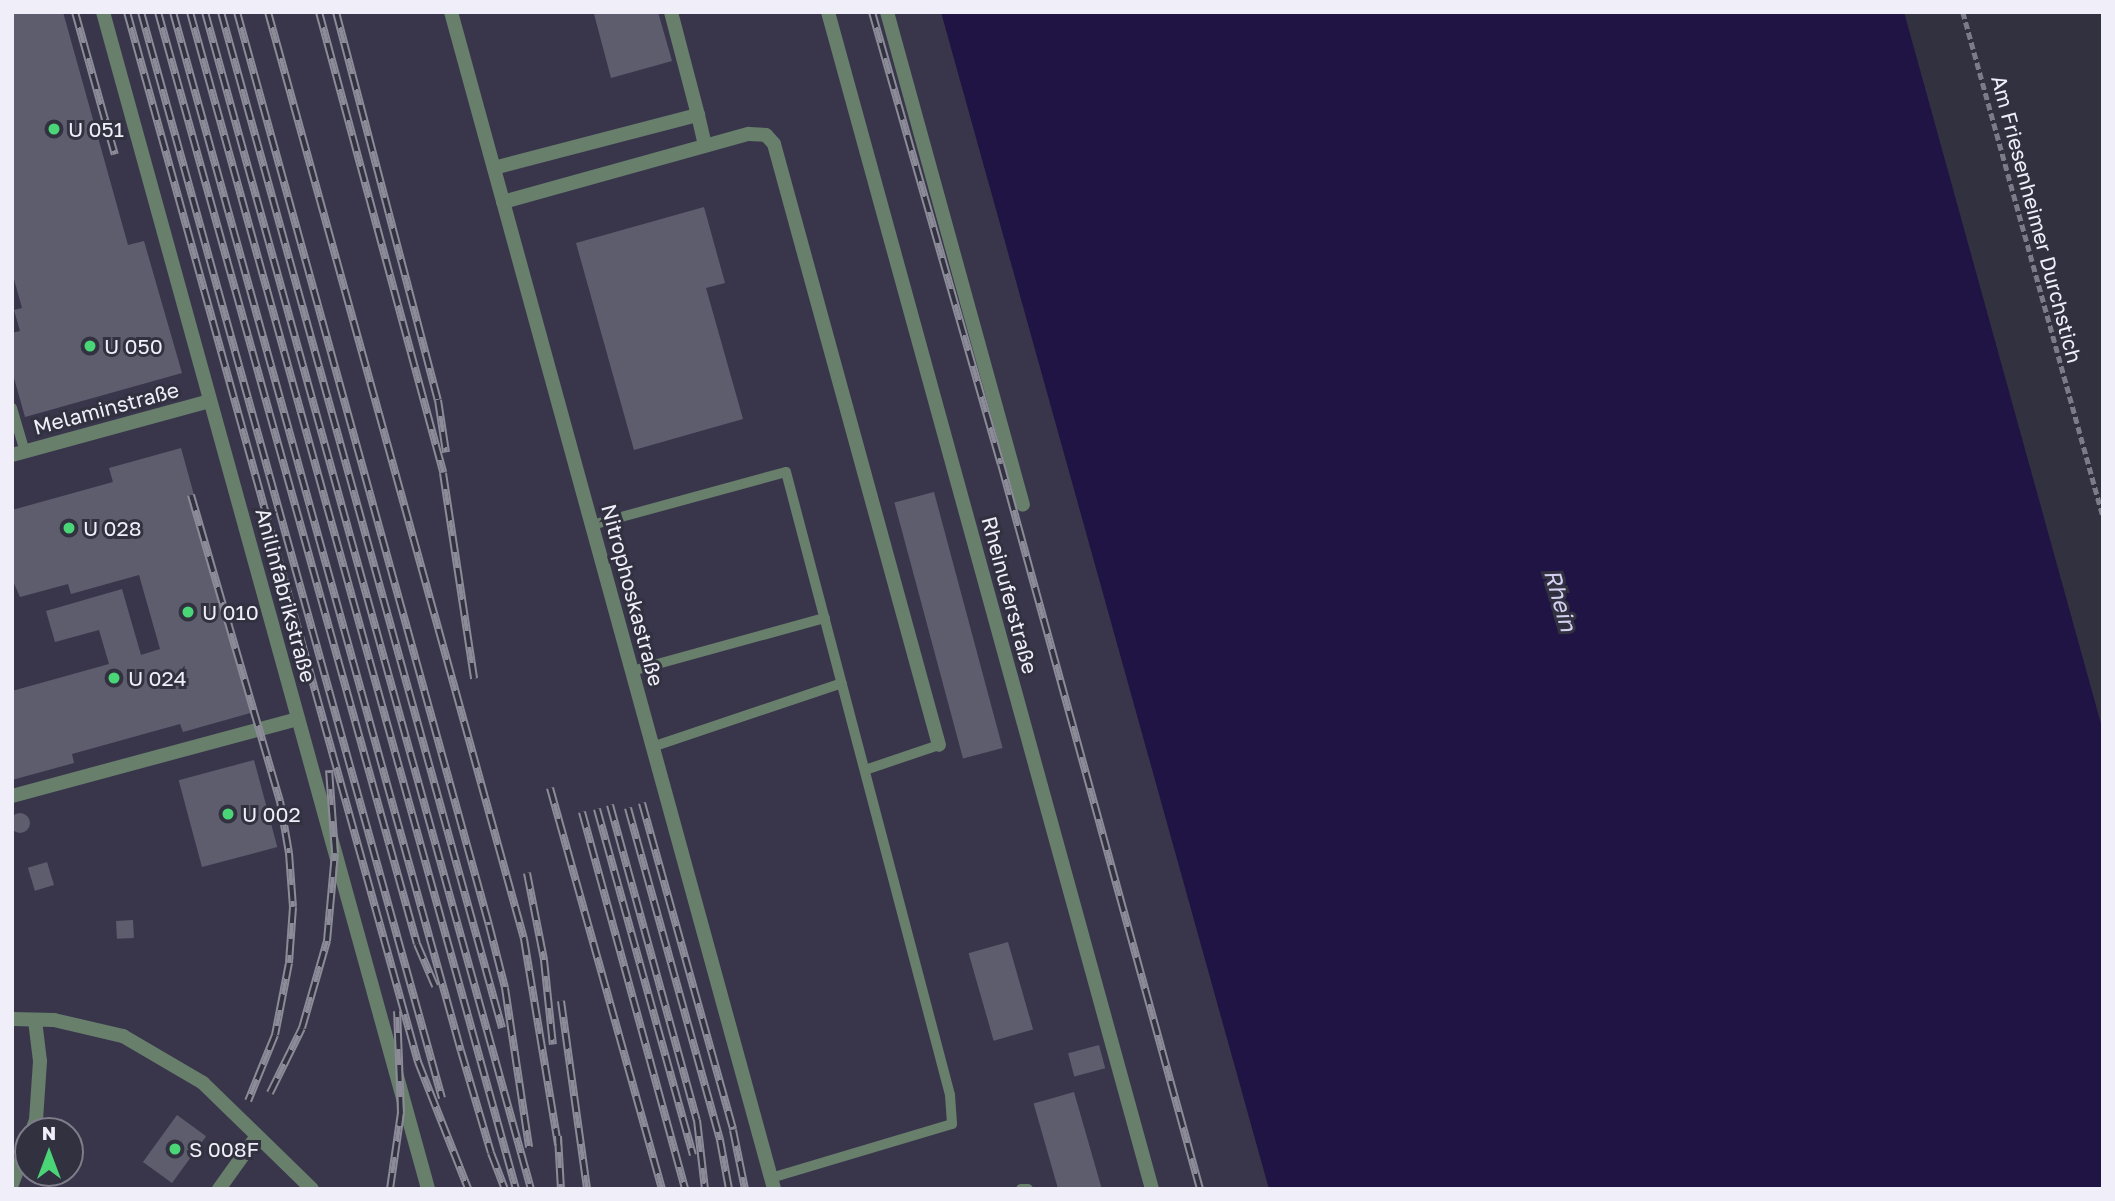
<!DOCTYPE html>
<html>
<head>
<meta charset="utf-8">
<style>
  body { margin:0 }
  #map { position:relative; width:2115px; height:1201px; overflow:hidden; background:#323140; font-family:"Golos Text",sans-serif }
  div>[style] { position:absolute }
  .built>* { inset:0; background:#39364c }
  .water>* { inset:0; background:#201445 }
  .building>* { inset:0; background:#5e5d6d; transform-origin:0 0 }
  .round { border-radius:50% }
  .path>* { height:4.5px; margin-top:-2.25px; transform-origin:0; background:repeating-linear-gradient(90deg,#7c7b88 0 7px,transparent 0 10.5px) }
  .lane>* { height:10px; margin:-5px; padding:0 5px; transform-origin:5px; border-radius:5px; background:#687f6c }
  .street>* { height:14px; margin:-7px; padding:0 7px; transform-origin:7px; border-radius:7px; background:#687f6c }
  .rail>* { height:8px; margin-top:-4px; transform-origin:0; background:repeating-linear-gradient(90deg,#323140 0 16px,#8c8b98 0 32px); box-sizing:border-box; border-block:2px solid #8c8b98 }
  .dots>* { width:19px; height:19px; translate:-50% -50%; box-sizing:border-box; border:4px solid #323140; border-radius:50% }
  span { translate:-50% -50%; white-space:nowrap; text-align:center; line-height:1.15; -webkit-text-stroke:6px #323140; paint-order:stroke }
  .poi-label { font-size:21px; color:#f0eff9 }
  .left { translate:0 -50%; text-align:left }
  .street-label { font-size:21px; color:#f0eff9 }
  .water-label { font-size:23px; color:#d3d0f2; font-style:italic }
  .frame { position:absolute; inset:0; border:14px solid #f0eff9; pointer-events:none }
  .north { position:absolute; left:14px; top:1117px; width:70px; height:70px; box-sizing:border-box; background:#323140; border:2px solid #7e7d8a; border-radius:50%; rotate:0deg; font-size:19px; font-weight:700; line-height:28px; text-align:center; color:#f0eff9 }
  .north::after { content:''; display:block; margin:auto; width:24px; height:32px; background:#4ad677; clip-path:polygon(50% 0,100% 100%,50% 72%,0 100%) }
</style>
</head>
<body>
<div id="map">
  <div class="built">
    <div style="clip-path:polygon(evenodd,12px 12px,941px 12px,1269px 1189px,12px 1189px,12px 12px,28px 1131px,70px 1131px,70px 1173px,28px 1173px,28px 1131px)"></div>
  </div>
  <div class="water">
    <div style="clip-path:polygon(941px 12px,1904px 12px,2103px 731px,2103px 1189px,1269px 1189px)"></div>
  </div>
  <div class="building">
    <div style="clip-path:polygon(12px 12px,63px 12px,128px 245px,144px 241px,182px 373px,25px 417px,12px 371px,12px 333px,20px 331px,14px 310px,22px 308px,12px 272px)"></div>
    <div style="clip-path:polygon(600px 12px,658px 12px,672px 61px,611px 78px,594px 14px)"></div>
    <div style="clip-path:polygon(704px 207px,725px 283px,706px 288px,743px 419px,634px 450px,576px 243px)"></div>
    <div style="clip-path:polygon(181px 448px,254px 712px,183px 732px,180px 724px,72px 754px,74px 763px,12px 780px,12px 691px,109px 664px,99px 630px,55px 642px,46px 611px,122px 589px,141px 655px,160px 649px,139px 575px,71px 594px,68px 584px,20px 597px,12px 579px,12px 510px,113px 482px,109px 468px)"></div>
    <div style="left:934px;top:492px;width:265px;height:41px;rotate:75deg"></div>
    <div style="left:254px;top:760px;width:90px;height:78px;rotate:75deg"></div>
    <div class="round" style="left:10px;top:813px;width:20px;height:20px"></div>
    <div style="left:47px;top:862px;width:24px;height:20px;rotate:73deg"></div>
    <div style="left:133px;top:920px;width:18px;height:17px;rotate:87deg"></div>
    <div style="left:1008px;top:942px;width:91px;height:41px;rotate:74deg"></div>
    <div style="left:1099px;top:1045px;width:24px;height:32px;rotate:75deg"></div>
    <div style="left:1074px;top:1092px;width:101px;height:42px;rotate:74deg"></div>
    <div style="left:177px;top:1115px;width:36px;height:58px;rotate:36deg"></div>
  </div>
  <div class="path">
    <div style="left:1963px;top:12px;width:523px;rotate:74.48deg"></div>
  </div>
  <div class="lane">
    <div style="left:12px;top:408px;width:46px;rotate:73.5deg"></div>
    <div style="left:592px;top:525px;width:201px;rotate:-15.3deg"></div>
    <div style="left:786px;top:472px;width:644px;rotate:75.25deg"></div>
    <div style="left:950px;top:1095px;width:29px;rotate:86deg"></div>
    <div style="left:952px;top:1124px;width:189px;rotate:163.4deg"></div>
    <div style="left:632px;top:671px;width:200px;rotate:-15.4deg"></div>
    <div style="left:652px;top:747px;width:200px;rotate:-18.6deg"></div>
    <div style="left:865px;top:770px;width:78px;rotate:-18.7deg"></div>
    <div style="left:1021px;top:1189px;width:7px"></div>
  </div>
  <div class="street">
    <div style="left:103px;top:12px;width:1221px;rotate:74.56deg"></div>
    <div style="left:451px;top:12px;width:1221px;rotate:74.65deg"></div>
    <div style="left:828px;top:12px;width:1221px;rotate:74.61deg"></div>
    <div style="left:887px;top:12px;width:511px;rotate:74.58deg"></div>
    <div style="left:698px;top:115px;width:31px;rotate:77deg"></div>
    <div style="left:494px;top:168px;width:211px;rotate:-14.6deg"></div>
    <div style="left:698px;top:115px;width:106px;rotate:-104.7deg"></div>
    <div style="left:503px;top:202px;width:255px;rotate:-15.5deg"></div>
    <div style="left:749px;top:134px;width:17px;rotate:3deg"></div>
    <div style="left:766px;top:135px;width:12px;rotate:48deg"></div>
    <div style="left:774px;top:144px;width:623px;rotate:74.65deg"></div>
    <div style="left:12px;top:455px;width:205px;rotate:-15.3deg"></div>
    <div style="left:12px;top:796px;width:296px;rotate:-15.1deg"></div>
    <div style="left:12px;top:1019px;width:42px;rotate:1.4deg"></div>
    <div style="left:54px;top:1020px;width:71px;rotate:13.1deg"></div>
    <div style="left:123px;top:1036px;width:93px;rotate:30.4deg"></div>
    <div style="left:203px;top:1083px;width:152px;rotate:44.2deg"></div>
    <div style="left:32px;top:1131px;width:12px;rotate:-70deg"></div>
    <div style="left:36px;top:1120px;width:59px;rotate:-86.1deg"></div>
    <div style="left:40px;top:1061px;width:41px;rotate:-97deg"></div>
    <div style="left:12px;top:1184px;width:45px;rotate:-69.1deg"></div>
    <div style="left:219px;top:1189px;width:65px;rotate:-54.4deg"></div>
  </div>
  <div class="rail">
    <div style="left:75px;top:12px;width:148px;rotate:74.4deg"></div>
    <div style="left:127px;top:12px;width:1090px;rotate:74.51deg"></div>
    <div style="left:418px;top:1062px;width:136px;rotate:68.4deg"></div>
    <div style="left:141px;top:12px;width:1127px;rotate:74.51deg"></div>
    <div style="left:158px;top:12px;width:967px;rotate:74.47deg"></div>
    <div style="left:417px;top:944px;width:46px;rotate:66.8deg"></div>
    <div style="left:173px;top:12px;width:1078px;rotate:74.51deg"></div>
    <div style="left:461px;top:1051px;width:106px;rotate:73.6deg"></div>
    <div style="left:491px;top:1153px;width:39px;rotate:69deg"></div>
    <div style="left:190px;top:12px;width:1221px;rotate:74.52deg"></div>
    <div style="left:205px;top:12px;width:1221px;rotate:74.52deg"></div>
    <div style="left:221px;top:12px;width:1054px;rotate:74.54deg"></div>
    <div style="left:237px;top:12px;width:947px;rotate:74.57deg"></div>
    <div style="left:489px;top:925px;width:65px;rotate:75.7deg"></div>
    <div style="left:505px;top:988px;width:161px;rotate:81.4deg"></div>
    <div style="left:268px;top:12px;width:962px;rotate:74.56deg"></div>
    <div style="left:524px;top:939px;width:209px;rotate:80.6deg"></div>
    <div style="left:319px;top:12px;width:477px;rotate:74.9deg"></div>
    <div style="left:443px;top:473px;width:208px;rotate:81.4deg"></div>
    <div style="left:336px;top:12px;width:401px;rotate:75.3deg"></div>
    <div style="left:438px;top:400px;width:53px;rotate:81.3deg"></div>
    <div style="left:872px;top:12px;width:470px;rotate:74.1deg"></div>
    <div style="left:1001px;top:464px;width:752px;rotate:74.65deg"></div>
    <div style="left:191px;top:495px;width:319px;rotate:73.8deg"></div>
    <div style="left:280px;top:801px;width:53px;rotate:80.2deg"></div>
    <div style="left:289px;top:853px;width:54px;rotate:85.8deg"></div>
    <div style="left:293px;top:907px;width:56px;rotate:94.1deg"></div>
    <div style="left:289px;top:963px;width:73px;rotate:101deg"></div>
    <div style="left:275px;top:1035px;width:71px;rotate:112.2deg"></div>
    <div style="left:550px;top:788px;width:416px;rotate:74.4deg"></div>
    <div style="left:642px;top:803px;width:339px;rotate:74.4deg"></div>
    <div style="left:733px;top:1130px;width:60px;rotate:78.5deg"></div>
    <div style="left:610px;top:805px;width:327px;rotate:74.6deg"></div>
    <div style="left:697px;top:1120px;width:69px;rotate:83.4deg"></div>
    <div style="left:628px;top:808px;width:345px;rotate:74.5deg"></div>
    <div style="left:720px;top:1140px;width:50px;rotate:79.6deg"></div>
    <div style="left:597px;top:809px;width:359px;rotate:74.5deg"></div>
    <div style="left:582px;top:812px;width:391px;rotate:74.7deg"></div>
    <div style="left:527px;top:873px;width:89px;rotate:78.9deg"></div>
    <div style="left:544px;top:960px;width:85px;rotate:84deg"></div>
    <div style="left:561px;top:1001px;width:190px;rotate:82.1deg"></div>
    <div style="left:270px;top:1093px;width:72px;rotate:-63.8deg"></div>
    <div style="left:302px;top:1028px;width:91px;rotate:-74deg"></div>
    <div style="left:327px;top:941px;width:88px;rotate:-84.8deg"></div>
    <div style="left:335px;top:853px;width:83px;rotate:-94.1deg"></div>
    <div style="left:558px;top:1136px;width:53px;rotate:86.8deg"></div>
    <div style="left:390px;top:1189px;width:77px;rotate:-81.8deg"></div>
    <div style="left:401px;top:1113px;width:102px;rotate:-92.2deg"></div>
  </div>
  <div class="dots">
    <div style="left:54px;top:129px;background:#4ad677"></div>
    <div style="left:90px;top:346px;background:#4ad677"></div>
    <div style="left:69px;top:528px;background:#4ad677"></div>
    <div style="left:188px;top:612px;background:#4ad677"></div>
    <div style="left:114px;top:678px;background:#4ad677"></div>
    <div style="left:228px;top:814px;background:#4ad677"></div>
    <div style="left:175px;top:1149px;background:#4ad677"></div>
  </div>
  <div class="poi-label">
    <span class="left" style="left:68px;top:129px">U 051</span>
    <span class="left" style="left:104px;top:346px">U 050</span>
    <span class="left" style="left:83px;top:528px">U 028</span>
    <span class="left" style="left:202px;top:612px">U 010</span>
    <span class="left" style="left:128px;top:678px">U 024</span>
    <span class="left" style="left:242px;top:814px">U 002</span>
    <span class="left" style="left:189px;top:1149px">S 008F</span>
  </div>
  <div class="street-label">
    <span style="left:2037px;top:219px;rotate:75deg">Am Friesenheimer Durchstich</span>
    <span style="left:106px;top:408px;rotate:-15deg">Melaminstraße</span>
    <span style="left:286px;top:595px;rotate:75deg">Anilinfabrikstraße</span>
    <span style="left:633px;top:595px;rotate:75deg">Nitrophoskastraße</span>
    <span style="left:1010px;top:595px;rotate:75deg">Rheinuferstraße</span>
  </div>
  <div class="water-label">
    <span style="left:1561px;top:600px;rotate:74deg">Rhein</span>
  </div>
  <div class="frame"></div>
  <div class="north">N</div>
</div>
</body>
</html>
